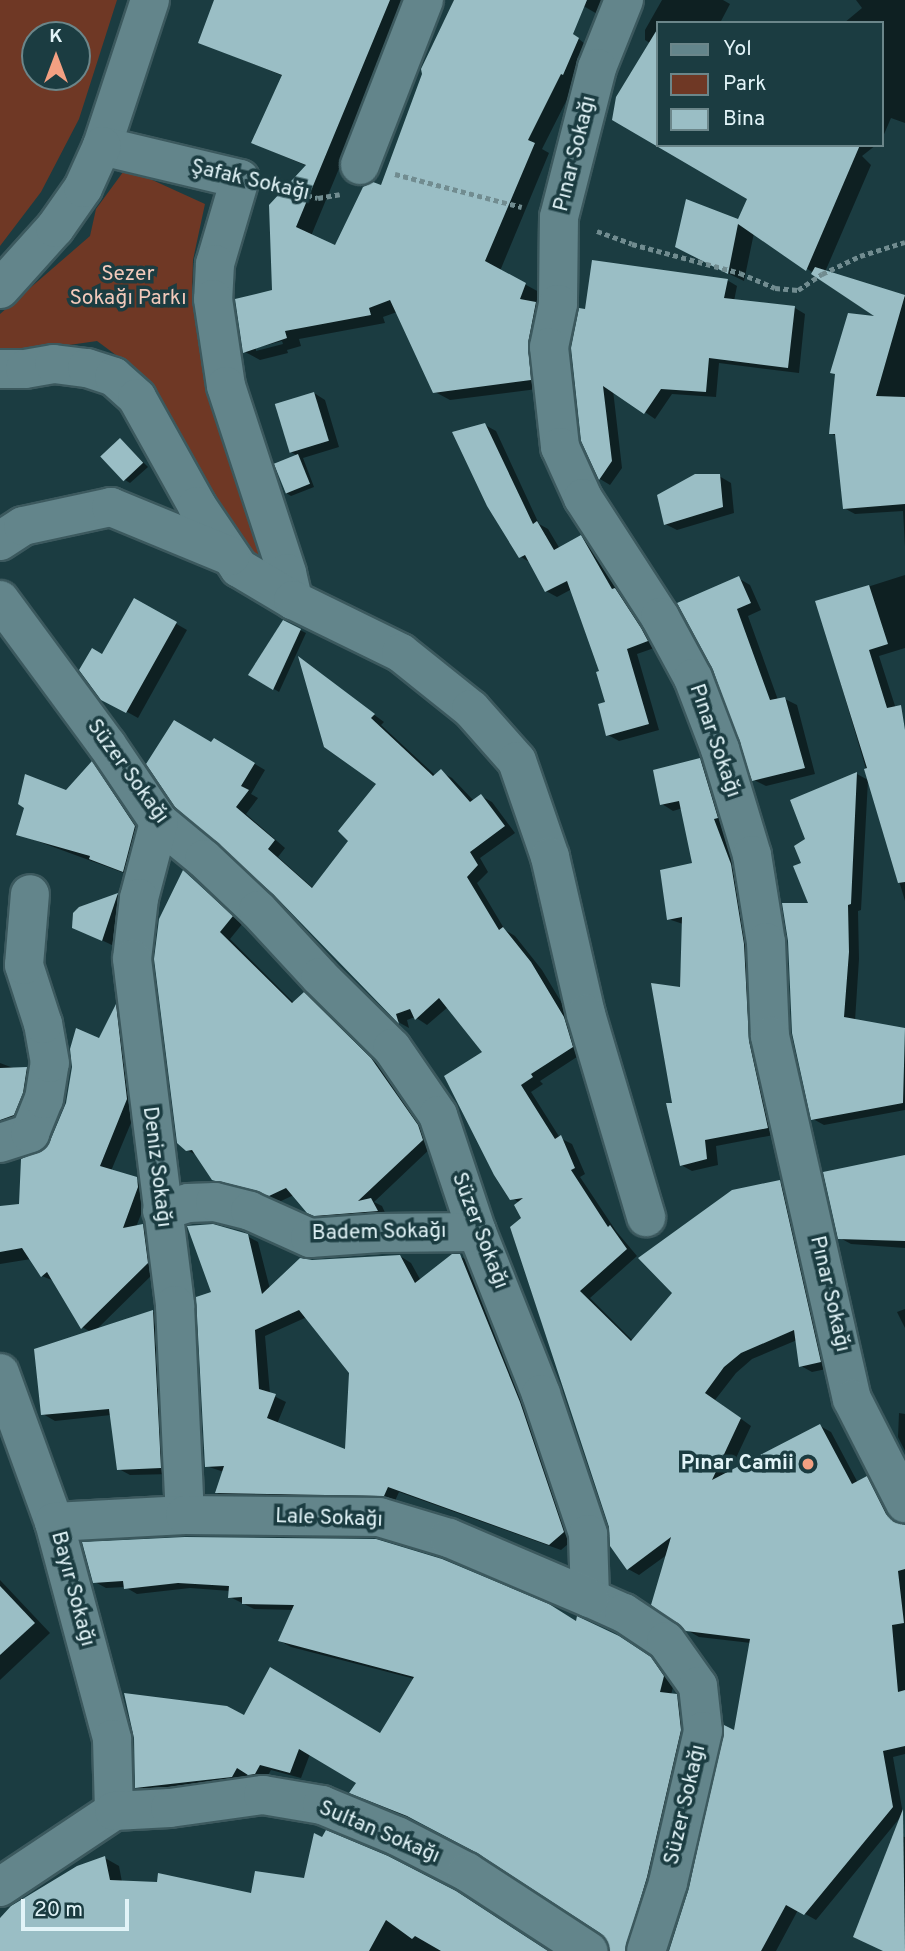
<!DOCTYPE html>
<html>
<head>
<meta charset="utf-8">
<style>
  body { margin:0 }
  #map { position:relative; width:905px; height:1951px; overflow:hidden; background:#1b3c41; font-family:Overpass,sans-serif }
  div>[style] { position:absolute }
  .green>* { inset:0; background:#6f3825 }
  .shadow>* { inset:0; background:#0007 }
  .building>* { inset:0; background:#9abec5; transform-origin:0 0 }
  .path>* { height:4.5px; margin-top:-2.25px; transform-origin:0; background:repeating-linear-gradient(90deg,#718c90 0 5px,transparent 0 8.5px) }
  .roads { filter:drop-shadow(2px 0 #3c595e) drop-shadow(-2px 0 #3c595e) drop-shadow(0 2px #3c595e) drop-shadow(0 -2px #3c595e) }
  .street>* { height:38px; margin:-19px; padding:0 19px; transform-origin:19px; border-radius:19px; background:#63858b }
  .dots>* { width:19px; height:19px; translate:-50% -50%; box-sizing:border-box; border:4px solid #1b3c41; border-radius:50% }
  span { translate:-50% -50%; white-space:nowrap; text-align:center; line-height:1.15; -webkit-text-stroke:7px #1b3c41; paint-order:stroke }
  .street-label { font-size:21px; color:#e2f4f8 }
  .park-label { font-size:21px; color:#f2c9bb }
  .poi-label { font-size:21px; color:#e2f4f8; font-weight:700 }
  .right { translate:-100% -50%; text-align:right }
  .legend { position:absolute; left:656px; top:21px; width:228px; height:126px; box-sizing:border-box; background:#1b3c41; border:2px solid #6b868a; margin:0; padding:9px 12px; list-style:none; font-size:21px; color:#e2f4f8 }
  .legend li { display:flex; align-items:center; gap:14px; height:35px }
  .legend b { width:35px; border:2px solid #6b868a }
  .north { position:absolute; left:21px; top:21px; width:70px; height:70px; box-sizing:border-box; background:#1b3c41; border:2px solid #6b868a; border-radius:50%; rotate:0deg; font-size:19px; font-weight:700; line-height:28px; text-align:center; color:#e2f4f8 }
  .north::after { content:''; display:block; margin:auto; width:24px; height:32px; background:#f3a082; clip-path:polygon(50% 0,100% 100%,50% 72%,0 100%) }
  .scale { position:absolute; left:21px; top:1899px; width:108px; height:32px; box-sizing:border-box; border:4px solid #e2f4f8; border-top:0; padding-left:9px; font-size:21px; line-height:24px; white-space:nowrap; color:#e2f4f8; -webkit-text-stroke:5px #1b3c41; paint-order:stroke }
</style>
</head>
<body>
<div id="map">
  <div class="green">
    <div style="clip-path:polygon(evenodd,0 0,117px 0,79px 119px,41px 192px,0 246px,0 0,77px 35px,77px 77px,35px 77px,35px 35px,77px 35px)"></div>
    <div style="clip-path:polygon(126px 168px,205px 204px,193px 260px,192px 293px,221px 413px,266px 546px,260px 558px,248px 562px,120px 358px,97px 341px,0 355px,0 314px,90px 236px,96px 209px)"></div>
  </div>
  <div class="shadow">
    <div style="clip-path:polygon(evenodd,216px 0,409px 0,311px 236px,335px 247px,382px 187px,454px 0,545px 0,540px 6px,592px 50px,542px 149px,549px 153px,500px 271px,541px 293px,537px 304px,551px 312px,545px 388px,450px 400px,435px 392px,397px 312px,383px 317px,385px 323px,299px 339px,301px 346px,287px 350px,288px 353px,260px 360px,245px 352px,274px 291px,307px 166px,253px 143px,283px 76px,200px 42px,216px 0,282px 341px,283px 344px,256px 351px,256px 348px,282px 341px)"></div>
    <div style="clip-path:polygon(573px 0,605px 0,599px 15px)"></div>
    <div style="clip-path:polygon(662px 0,723px 0,730px 4px,720px 23px,658px 23px,658px 48px,645px 40px,645px 30px)"></div>
    <div style="clip-path:polygon(856px 0,905px 0,905px 123px,891px 118px,882px 139px,882px 23px,844px 23px,862px 8px)"></div>
    <div style="clip-path:polygon(659px 145px,876px 145px,862px 156px,871px 165px,825px 272px,905px 297px,905px 547px,903px 511px,855px 514px,844px 508px,837px 437px,831px 433px,882px 319px,754px 233px,744px 281px,692px 256px,739px 221px,749px 198px)"></div>
    <div style="clip-path:polygon(727px 280px,737px 286px,734px 301px,795px 308px,805px 314px,799px 373px,719px 363px,716px 397px,672px 394px,655px 419px,613px 390px,622px 468px,610px 485px,600px 479px,583px 441px,573px 348px)"></div>
    <div style="clip-path:polygon(314px 393px,325px 400px,339px 447px,303px 458px,314px 487px,291px 496px,286px 493px,298px 456px,291px 452px)"></div>
    <div style="clip-path:polygon(485px 425px,496px 431px,539px 524px,548px 529px,560px 549px,581px 537px,592px 543px,620px 593px,626px 596px,657px 647px,637px 654px,659px 730px,619px 741px,608px 735px,602px 672px,572px 589px,557px 597px,546px 591px,531px 563px,521px 557px)"></div>
    <div style="clip-path:polygon(121px 440px,148px 467px,130px 483px,125px 480px)"></div>
    <div style="clip-path:polygon(719px 476px,731px 483px,734px 513px,677px 530px,665px 524px)"></div>
    <div style="clip-path:polygon(905px 575px,905px 648px,879px 656px,905px 737px,905px 901px,817px 603px)"></div>
    <div style="clip-path:polygon(738px 578px,750px 585px,761px 610px,748px 616px,778px 700px,785px 699px,797px 705px,815px 774px,766px 786px,754px 780px,715px 669px)"></div>
    <div style="clip-path:polygon(135px 600px,187px 630px,138px 718px,102px 698px,103px 656px)"></div>
    <div style="clip-path:polygon(284px 622px,306px 633px,279px 692px,251px 675px)"></div>
    <div style="clip-path:polygon(309px 667px,384px 722px,381px 725px,436px 776px,441px 772px,452px 778px,474px 801px,481px 796px,492px 802px,515px 833px,480px 858px,488px 872px,477px 883px,505px 930px,515px 936px,542px 970px,575px 1025px,583px 1053px,540px 1081px,543px 1084px,531px 1092px,560px 1138px,572px 1144px,585px 1174px,580px 1177px,616px 1231px,637px 1256px,590px 1298px,633px 1341px,780px 1182px,791px 1189px,831px 1368px,812px 1372px,801px 1366px,797px 1340px,752px 1359px,736px 1373px,715px 1400px,751px 1426px,729px 1473px,820px 1426px,831px 1432px,858px 1483px,867px 1478px,878px 1485px,902px 1526px,905px 1526px,905px 1754px,893px 1757px,903px 1814px,816px 1920px,798px 1910px,776px 1951px,698px 1951px,751px 1643px,699px 1637px,687px 1630px,668px 1554px,639px 1575px,628px 1569px,610px 1527px,520px 1203px,512px 1198px,484px 1053px,448px 1007px,427px 1025px,415px 1017px,407px 1020px,409px 1028px,400px 1023px,274px 893px,177px 806px,214px 740px,265px 770px,251px 794px,258px 798px,246px 814px,285px 848px,278px 857px,314px 889px,350px 841px,379px 784px)"></div>
    <div style="clip-path:polygon(700px 760px,711px 767px,742px 869px,779px 1134px,716px 1146px,718px 1165px,692px 1171px,681px 1165px,674px 1104px,683px 924px,668px 919px,694px 864px,683px 808px,673px 811px,662px 804px)"></div>
    <div style="clip-path:polygon(92px 764px,103px 770px,146px 834px,135px 877px,18px 834px,26px 807px,67px 792px)"></div>
    <div style="clip-path:polygon(857px 774px,868px 780px,861px 910px,858px 911px,859px 959px,855px 1021px,905px 1030px,905px 1110px,824px 1125px,813px 1119px,810px 904px,803px 864px,807px 840px,793px 801px)"></div>
    <div style="clip-path:polygon(184px 873px,243px 923px,230px 939px,294px 1003px,304px 994px,315px 1000px,389px 1075px,429px 1133px,433px 1146px,374px 1202px,382px 1206px,387px 1217px,320px 1218px,308px 1211px,294px 1195px,281px 1201px,225px 1186px,213px 1179px,198px 1156px,187px 1150px)"></div>
    <div style="clip-path:polygon(118px 895px,128px 901px,114px 946px,74px 927px,80px 908px)"></div>
    <div style="clip-path:polygon(116px 1006px,126px 1012px,138px 1106px,111px 1171px,147px 1185px,149px 1194px,136px 1227px,143px 1226px,153px 1232px,158px 1269px,95px 1331px,153px 1312px,164px 1319px,172px 1474px,130px 1475px,119px 1469px,111px 1415px,55px 1421px,43px 1414px,91px 1332px,82px 1327px,54px 1281px,42px 1276px,31px 1259px,0 1264px,0 1208px,21px 1205px)"></div>
    <div style="clip-path:polygon(0 1063px,16px 1069px,27px 1069px,38px 1075px,25px 1121px,0 1129px)"></div>
    <div style="clip-path:polygon(905px 1157px,905px 1248px,851px 1244px,840px 1238px)"></div>
    <div style="clip-path:polygon(evenodd,247px 1236px,258px 1242px,270px 1289px,311px 1262px,400px 1256px,411px 1263px,421px 1281px,459px 1256px,471px 1262px,531px 1409px,574px 1539px,561px 1550px,399px 1492px,395px 1501px,228px 1499px,217px 1493px,224px 1472px,206px 1466px,213px 1293px,247px 1236px,307px 1317px,351px 1373px,346px 1452px,277px 1424px,286px 1402px,270px 1394px,265px 1336px,307px 1317px)"></div>
    <div style="clip-path:polygon(905px 1309px,905px 1328px,897px 1312px)"></div>
    <div style="clip-path:polygon(899px 1413px,905px 1414px,905px 1451px,898px 1437px)"></div>
    <div style="clip-path:polygon(84px 1544px,577px 1623px,630px 1644px,661px 1665px,674px 1683px,671px 1695px,687px 1702px,691px 1737px,636px 1951px,617px 1951px,610px 1947px,601px 1931px,485px 1856px,420px 1822px,362px 1798px,358px 1782px,310px 1754px,301px 1778px,271px 1770px,266px 1779px,260px 1780px,248px 1773px,243px 1783px,148px 1793px,137px 1787px,245px 1718px,381px 1735px,415px 1679px,291px 1647px,280px 1641px,294px 1610px,254px 1609px,230px 1597px,230px 1591px,190px 1588px,137px 1594px,125px 1587px,106px 1588px,95px 1582px)"></div>
    <div style="clip-path:polygon(0 1580px,50px 1633px,0 1680px)"></div>
    <div style="clip-path:polygon(894px 1836px,905px 1837px,905px 1951px,884px 1951px)"></div>
    <div style="clip-path:polygon(105px 1858px,119px 1866px,122px 1882px,252px 1895px,257px 1873px,547px 1951px,0 1951px,0 1918px)"></div>
  </div>
  <div class="building">
    <div style="clip-path:polygon(214px 0,390px 0,296px 227px,335px 245px,363px 187px,373px 182px,381px 185px,422px 74px,421px 69px,454px 0,587px 0,573px 34px,579px 38px,563px 75px,561px 74px,528px 140px,535px 143px,485px 261px,526px 283px,520px 299px,536px 302px,528px 343px,531px 380px,433px 393px,390px 300px,369px 308px,371px 315px,285px 331px,287px 338px,243px 353px,235px 299px,272px 290px,269px 205px,306px 165px,251px 143px,282px 75px,198px 43px)"></div>
    <div style="clip-path:polygon(658px 28px,658px 145px,860px 145px,806px 271px,738px 224px,728px 274px,675px 247px,686px 199px,738px 219px,747px 199px,612px 120px,616px 97px)"></div>
    <div style="clip-path:polygon(592px 260px,728px 279px,724px 298px,795px 306px,788px 368px,709px 358px,706px 392px,661px 389px,644px 414px,603px 386px,612px 461px,599px 480px,581px 441px,571px 348px,579px 308px,585px 309px)"></div>
    <div style="clip-path:polygon(815px 267px,905px 295px,876px 396px,905px 397px,905px 504px,843px 509px,835px 434px,829px 434px,835px 374px,830px 373px,848px 313px,874px 316px,811px 274px)"></div>
    <div style="left:314px;top:392px;width:51px;height:41px;rotate:73deg"></div>
    <div style="clip-path:polygon(485px 423px,533px 524px,537px 521px,554px 550px,581px 535px,612px 589px,615px 588px,641px 628px,648px 641px,627px 649px,649px 724px,606px 736px,598px 704px,605px 702px,596px 672px,599px 671px,567px 581px,545px 592px,525px 555px,519px 558px,487px 506px,452px 432px)"></div>
    <div style="left:120px;top:438px;width:34px;height:27px;rotate:47deg"></div>
    <div style="left:298px;top:454px;width:32px;height:26px;rotate:68deg"></div>
    <div style="clip-path:polygon(695px 474px,720px 474px,723px 507px,664px 525px,657px 495px)"></div>
    <div style="clip-path:polygon(739px 576px,751px 603px,737px 609px,770px 700px,785px 697px,805px 768px,752px 781px,713px 670px,677px 603px)"></div>
    <div style="clip-path:polygon(869px 585px,888px 644px,869px 650px,887px 708px,901px 705px,905px 730px,905px 882px,898px 883px,864px 769px,867px 768px,815px 601px)"></div>
    <div style="clip-path:polygon(134px 598px,177px 622px,126px 713px,101px 700px,79px 670px,92px 648px,102px 654px)"></div>
    <div style="clip-path:polygon(283px 620px,301px 629px,273px 690px,248px 675px)"></div>
    <div style="clip-path:polygon(298px 656px,375px 714px,371px 718px,433px 776px,441px 769px,470px 802px,481px 794px,505px 826px,470px 852px,478px 865px,467px 877px,499px 930px,503px 927px,531px 962px,564px 1017px,573px 1047px,531px 1074px,533px 1077px,521px 1085px,555px 1139px,561px 1135px,575px 1168px,571px 1170px,608px 1227px,610px 1225px,627px 1249px,580px 1291px,631px 1341px,672px 1293px,638px 1258px,732px 1190px,780px 1180px,821px 1362px,799px 1367px,794px 1330px,741px 1353px,724px 1367px,705px 1393px,741px 1418px,712px 1480px,820px 1424px,852px 1484px,867px 1476px,886px 1514px,894px 1522px,905px 1525px,905px 1569px,898px 1571px,904px 1623px,892px 1625px,898px 1692px,905px 1690px,905px 1746px,883px 1751px,893px 1807px,804px 1915px,786px 1905px,761px 1951px,669px 1951px,689px 1888px,724px 1725px,734px 1730px,750px 1639px,686px 1631px,651px 1605px,671px 1537px,627px 1570px,610px 1546px,609px 1527px,510px 1227px,521px 1218px,514px 1205px,523px 1198px,510px 1200px,494px 1175px,444px 1076px,482px 1052px,439px 998px,415px 1020px,410px 1009px,396px 1014px,399px 1024px,273px 894px,175px 807px,146px 764px,174px 720px,211px 742px,214px 738px,255px 763px,241px 786px,249px 790px,236px 807px,275px 840px,268px 849px,312px 888px,348px 841px,338px 831px,376px 784px,324px 747px)"></div>
    <div style="clip-path:polygon(700px 758px,718px 818px,714px 819px,731px 864px,744px 944px,749px 1041px,768px 1128px,705px 1140px,707px 1159px,680px 1166px,666px 1103px,672px 1103px,651px 983px,680px 987px,682px 917px,667px 920px,660px 870px,692px 863px,679px 801px,660px 805px,653px 770px)"></div>
    <div style="clip-path:polygon(92px 761px,135px 826px,123px 872px,89px 859px,90px 856px,16px 835px,24px 808px,18px 804px,25px 774px,66px 790px)"></div>
    <div style="clip-path:polygon(857px 772px,851px 904px,848px 905px,849px 952px,844px 1017px,905px 1028px,903px 1103px,811px 1120px,792px 1033px,788px 941px,782px 903px,808px 903px,793px 866px,801px 863px,794px 846px,805px 839px,790px 800px)"></div>
    <div style="clip-path:polygon(183px 870px,233px 916px,220px 932px,292px 1003px,304px 992px,371px 1058px,418px 1125px,423px 1140px,358px 1201px,371px 1198px,378px 1211px,314px 1216px,307px 1213px,286px 1188px,269px 1196px,212px 1180px,192px 1150px,186px 1151px,177px 1143px,154px 959px,159px 919px)"></div>
    <div style="clip-path:polygon(118px 893px,102px 941px,72px 928px,73px 913px,79px 907px)"></div>
    <div style="clip-path:polygon(116px 1004px,127px 1099px,100px 1166px,137px 1177px,138px 1187px,123px 1228px,143px 1224px,148px 1263px,81px 1329px,47px 1272px,41px 1277px,22px 1248px,0 1252px,0 1206px,19px 1204px,21px 1159px,44px 1149px,50px 1141px,66px 1103px,72px 1067px,70px 1049px,76px 1028px,99px 1038px)"></div>
    <div style="clip-path:polygon(27px 1067px,23px 1093px,14px 1115px,0 1120px,0 1068px)"></div>
    <div style="clip-path:polygon(905px 1155px,905px 1241px,838px 1239px,823px 1172px)"></div>
    <div style="clip-path:polygon(evenodd,213px 1224px,248px 1234px,262px 1294px,300px 1258px,312px 1260px,400px 1255px,415px 1283px,452px 1254px,460px 1254px,520px 1402px,564px 1532px,549px 1545px,388px 1487px,384px 1496px,215px 1493px,224px 1466px,205px 1467px,196px 1297px,211px 1292px,187px 1226px,213px 1224px,299px 1310px,349px 1373px,345px 1449px,267px 1418px,276px 1394px,259px 1389px,255px 1330px,299px 1310px)"></div>
    <div style="clip-path:polygon(153px 1310px,161px 1468px,117px 1470px,109px 1409px,41px 1415px,34px 1349px)"></div>
    <div style="clip-path:polygon(185px 1537px,376px 1539px,442px 1559px,549px 1604px,576px 1621px,577px 1616px,581px 1618px,619px 1636px,651px 1657px,664px 1676px,660px 1692px,677px 1694px,681px 1730px,647px 1877px,625px 1951px,610px 1951px,607px 1941px,600px 1933px,477px 1853px,407px 1816px,349px 1793px,356px 1783px,299px 1749px,290px 1773px,260px 1765px,255px 1774px,248px 1775px,237px 1768px,232px 1777px,135px 1788px,134px 1738px,124px 1693px,227px 1706px,244px 1715px,270px 1667px,380px 1733px,414px 1677px,278px 1641px,294px 1605px,242px 1604px,242px 1597px,228px 1598px,229px 1586px,178px 1583px,124px 1589px,123px 1581px,93px 1583px,82px 1542px)"></div>
    <div style="clip-path:polygon(0 1586px,35px 1623px,0 1655px)"></div>
    <div style="clip-path:polygon(903px 1809px,905px 1951px,883px 1951px,853px 1937px)"></div>
    <div style="clip-path:polygon(326px 1830px,388px 1856px,456px 1891px,548px 1951px,441px 1951px,415px 1936px,412px 1939px,386px 1920px,369px 1951px,0 1951px,0 1918px,11px 1906px,77px 1866px,105px 1856px,110px 1880px,157px 1882px,158px 1873px,251px 1893px,255px 1871px,304px 1878px,314px 1833px,322px 1837px)"></div>
  </div>
  <div class="path">
    <div style="left:395px;top:174px;width:131px;rotate:14.6deg"></div>
    <div style="left:274px;top:187px;width:45px;rotate:14deg"></div>
    <div style="left:318px;top:198px;width:22px;rotate:-10deg"></div>
    <div style="left:597px;top:231px;width:37px;rotate:20deg"></div>
    <div style="left:632px;top:244px;width:112px;rotate:15deg"></div>
    <div style="left:740px;top:273px;width:38px;rotate:23deg"></div>
    <div style="left:775px;top:288px;width:23px;rotate:5deg"></div>
    <div style="left:798px;top:290px;width:29px;rotate:-34deg"></div>
    <div style="left:822px;top:274px;width:42px;rotate:-25.3deg"></div>
    <div style="left:860px;top:256px;width:47px;rotate:-17.3deg"></div>
  </div>
  <div class="roads">
    <div class="street">
      <div style="left:150px;top:0;width:154px;rotate:108.2deg"></div>
      <div style="left:102px;top:146px;width:142px;rotate:13.4deg"></div>
      <div style="left:240px;top:179px;width:89px;rotate:106.4deg"></div>
      <div style="left:215px;top:264px;width:35px;rotate:93deg"></div>
      <div style="left:213px;top:299px;width:88px;rotate:81.5deg"></div>
      <div style="left:226px;top:386px;width:197px;rotate:71.9deg"></div>
      <div style="left:287px;top:573px;width:28px;rotate:77deg"></div>
      <div style="left:624px;top:0;width:73px;rotate:111.7deg"></div>
      <div style="left:597px;top:68px;width:154px;rotate:104.3deg"></div>
      <div style="left:559px;top:217px;width:87px;rotate:90.7deg"></div>
      <div style="left:558px;top:304px;width:44px;rotate:101.8deg"></div>
      <div style="left:549px;top:347px;width:101px;rotate:83.7deg"></div>
      <div style="left:560px;top:447px;width:56px;rotate:65.7deg"></div>
      <div style="left:583px;top:498px;width:142px;rotate:57.1deg"></div>
      <div style="left:660px;top:617px;width:69px;rotate:61.6deg"></div>
      <div style="left:693px;top:678px;width:76px;rotate:69.2deg"></div>
      <div style="left:720px;top:749px;width:111px;rotate:73.2deg"></div>
      <div style="left:752px;top:855px;width:88px;rotate:80.9deg"></div>
      <div style="left:766px;top:942px;width:94px;rotate:87.6deg"></div>
      <div style="left:770px;top:1036px;width:372px;rotate:77.3deg"></div>
      <div style="left:852px;top:1399px;width:117px;rotate:63deg"></div>
      <div style="left:360px;top:165px;width:177px;rotate:-68.8deg"></div>
      <div style="left:0;top:289px;width:82px;rotate:-48deg"></div>
      <div style="left:55px;top:228px;width:49px;rotate:-55deg"></div>
      <div style="left:83px;top:188px;width:46px;rotate:-65.7deg"></div>
      <div style="left:0;top:369px;width:25px"></div>
      <div style="left:25px;top:369px;width:29px;rotate:-10deg"></div>
      <div style="left:54px;top:364px;width:33px;rotate:7deg"></div>
      <div style="left:87px;top:368px;width:28px;rotate:18deg"></div>
      <div style="left:114px;top:377px;width:31px;rotate:42deg"></div>
      <div style="left:137px;top:398px;width:124px;rotate:60.9deg"></div>
      <div style="left:197px;top:506px;width:75px;rotate:55.9deg"></div>
      <div style="left:239px;top:568px;width:63px;rotate:30.7deg"></div>
      <div style="left:293px;top:600px;width:120px;rotate:26.1deg"></div>
      <div style="left:401px;top:653px;width:90px;rotate:38.7deg"></div>
      <div style="left:471px;top:709px;width:69px;rotate:48.5deg"></div>
      <div style="left:517px;top:761px;width:102px;rotate:71deg"></div>
      <div style="left:550px;top:857px;width:161px;rotate:77.1deg"></div>
      <div style="left:586px;top:1014px;width:212px;rotate:73.5deg"></div>
      <div style="left:0;top:541px;width:27px;rotate:-33deg"></div>
      <div style="left:23px;top:526px;width:90px;rotate:-12.2deg"></div>
      <div style="left:111px;top:507px;width:129px;rotate:22.4deg"></div>
      <div style="left:0;top:600px;width:180px;rotate:53.6deg"></div>
      <div style="left:107px;top:745px;width:93px;rotate:56deg"></div>
      <div style="left:159px;top:822px;width:58px;rotate:39.4deg"></div>
      <div style="left:204px;top:859px;width:74px;rotate:43.4deg"></div>
      <div style="left:258px;top:910px;width:91px;rotate:47.2deg"></div>
      <div style="left:320px;top:977px;width:101px;rotate:44.6deg"></div>
      <div style="left:392px;top:1048px;width:81px;rotate:55.5deg"></div>
      <div style="left:438px;top:1115px;width:123px;rotate:71.6deg"></div>
      <div style="left:477px;top:1232px;width:174px;rotate:68.4deg"></div>
      <div style="left:541px;top:1394px;width:148px;rotate:71.4deg"></div>
      <div style="left:588px;top:1534px;width:64px;rotate:88.2deg"></div>
      <div style="left:590px;top:1598px;width:37px;rotate:24deg"></div>
      <div style="left:624px;top:1613px;width:50px;rotate:33.7deg"></div>
      <div style="left:666px;top:1641px;width:55px;rotate:54.6deg"></div>
      <div style="left:698px;top:1686px;width:45px;rotate:83.7deg"></div>
      <div style="left:703px;top:1731px;width:156px;rotate:103deg"></div>
      <div style="left:668px;top:1883px;width:71px;rotate:107.9deg"></div>
      <div style="left:159px;top:822px;width:79px;rotate:104.7deg"></div>
      <div style="left:139px;top:898px;width:61px;rotate:96.5deg"></div>
      <div style="left:132px;top:959px;width:349px;rotate:82.9deg"></div>
      <div style="left:175px;top:1305px;width:210px;rotate:87.3deg"></div>
      <div style="left:0;top:1143px;width:32px;rotate:-18deg"></div>
      <div style="left:30px;top:1133px;width:37px;rotate:-68deg"></div>
      <div style="left:44px;top:1099px;width:36px;rotate:-81deg"></div>
      <div style="left:50px;top:1063px;width:40px;rotate:-100deg"></div>
      <div style="left:43px;top:1024px;width:62px;rotate:-107.9deg"></div>
      <div style="left:24px;top:965px;width:71px;rotate:-85.2deg"></div>
      <div style="left:162px;top:1211px;width:27px;rotate:-17deg"></div>
      <div style="left:188px;top:1203px;width:27px;rotate:-2deg"></div>
      <div style="left:215px;top:1202px;width:36px;rotate:14deg"></div>
      <div style="left:250px;top:1211px;width:66px;rotate:24.2deg"></div>
      <div style="left:310px;top:1238px;width:70px;rotate:-4.1deg"></div>
      <div style="left:380px;top:1233px;width:97px;rotate:-0.6deg"></div>
      <div style="left:0;top:1373px;width:158px;rotate:70.1deg"></div>
      <div style="left:54px;top:1522px;width:225px;rotate:75deg"></div>
      <div style="left:112px;top:1739px;width:72px;rotate:88.4deg"></div>
      <div style="left:54px;top:1522px;width:131px;rotate:-3.1deg"></div>
      <div style="left:185px;top:1515px;width:194px;rotate:0.6deg"></div>
      <div style="left:379px;top:1517px;width:73px;rotate:16.7deg"></div>
      <div style="left:449px;top:1538px;width:153px;rotate:23.1deg"></div>
      <div style="left:0;top:1887px;width:137px;rotate:-33.7deg"></div>
      <div style="left:114px;top:1811px;width:56px;rotate:-3.1deg"></div>
      <div style="left:170px;top:1808px;width:94px;rotate:-8deg"></div>
      <div style="left:263px;top:1795px;width:60px;rotate:9.6deg"></div>
      <div style="left:322px;top:1805px;width:81px;rotate:22.5deg"></div>
      <div style="left:397px;top:1836px;width:79px;rotate:27.2deg"></div>
      <div style="left:467px;top:1872px;width:145px;rotate:33.1deg"></div>
    </div>
  </div>
  <div class="dots">
    <div style="left:808px;top:1464px;background:#f3a082"></div>
  </div>
  <div class="street-label">
    <span style="left:576px;top:154px;rotate:-76deg">Pınar Sokağı</span>
    <span style="left:250px;top:181px;rotate:13deg">Şafak Sokağı</span>
    <span style="left:714px;top:741px;rotate:71deg">Pınar Sokağı</span>
    <span style="left:127px;top:772px;rotate:54deg">Süzer Sokağı</span>
    <span style="left:156px;top:1167px;rotate:83deg">Deniz Sokağı</span>
    <span style="left:479px;top:1231px;rotate:69deg">Süzer Sokağı</span>
    <span style="left:379px;top:1233px;rotate:-1deg">Badem Sokağı</span>
    <span style="left:829px;top:1294px;rotate:77deg">Pınar Sokağı</span>
    <span style="left:329px;top:1519px;rotate:2deg">Lale Sokağı</span>
    <span style="left:72px;top:1589px;rotate:75deg">Bayır Sokağı</span>
    <span style="left:686px;top:1805px;rotate:-77deg">Süzer Sokağı</span>
    <span style="left:379px;top:1833px;rotate:23deg">Sultan Sokağı</span>
  </div>
  <div class="park-label">
    <span style="left:128px;top:287px">Sezer<br>Sokağı Parkı</span>
  </div>
  <div class="poi-label">
    <span class="right" style="left:794px;top:1464px">Pınar Camii</span>
  </div>
  <ul class="legend">
  <li><b style="height:9px;background:#63858b"></b>Yol</li>
  <li><b style="height:19px;background:#6f3825"></b>Park</li>
  <li><b style="height:19px;background:#9abec5"></b>Bina</li>
  </ul>
  <div class="north">K</div>
  <div class="scale">20 m</div>
</div>
</body>
</html>
